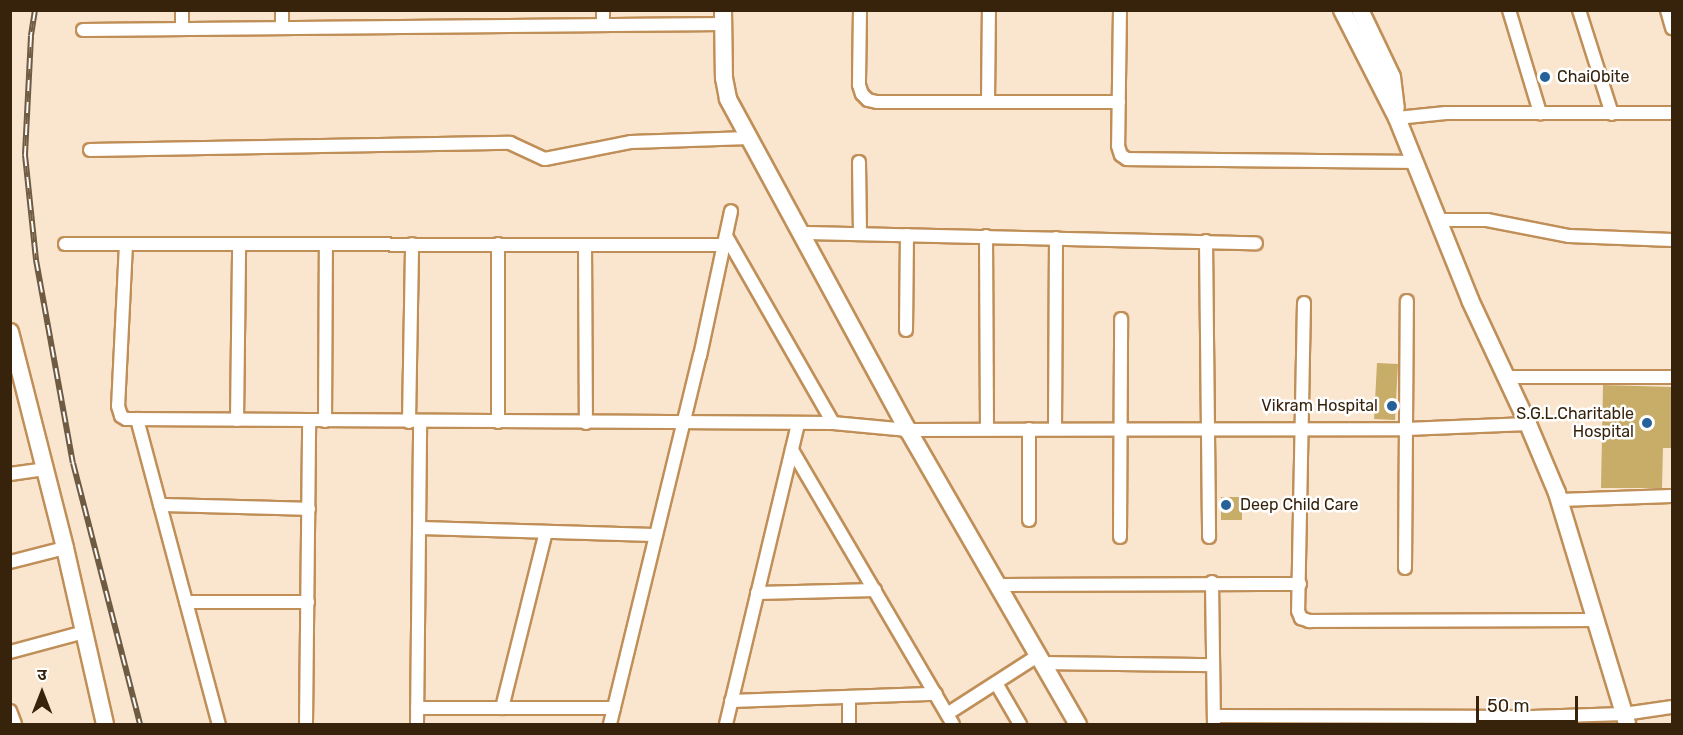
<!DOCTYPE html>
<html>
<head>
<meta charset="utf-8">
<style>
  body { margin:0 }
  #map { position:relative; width:1683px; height:735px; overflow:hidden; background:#fae5cf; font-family:Rubik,"Noto Sans Devanagari",sans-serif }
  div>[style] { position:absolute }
  .building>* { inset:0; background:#c8ad69; transform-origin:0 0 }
  .roads { filter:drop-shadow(2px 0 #c08f58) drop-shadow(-2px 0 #c08f58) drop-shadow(0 2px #c08f58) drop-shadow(0 -2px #c08f58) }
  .street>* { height:12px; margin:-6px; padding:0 6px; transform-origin:6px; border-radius:6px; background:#fff }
  .secondary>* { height:16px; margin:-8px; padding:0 8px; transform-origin:8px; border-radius:8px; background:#fff }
  .rail>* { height:6px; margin-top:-3px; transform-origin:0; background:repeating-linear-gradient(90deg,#fff 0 11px,#6f5b44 0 22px); box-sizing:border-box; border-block:2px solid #6f5b44 }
  .dots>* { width:16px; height:16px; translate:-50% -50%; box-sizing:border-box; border:3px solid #fff; border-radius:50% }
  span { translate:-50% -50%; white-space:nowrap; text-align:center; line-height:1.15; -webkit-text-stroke:5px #fff; paint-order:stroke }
  .poi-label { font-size:16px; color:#37230c }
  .left { translate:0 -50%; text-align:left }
  .right { translate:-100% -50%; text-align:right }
  .frame { position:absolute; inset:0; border:12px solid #37230c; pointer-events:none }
  .north { position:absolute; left:12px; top:663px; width:60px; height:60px; -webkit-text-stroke:4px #fff; paint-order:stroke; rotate:0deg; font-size:16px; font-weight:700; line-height:24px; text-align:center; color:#37230c }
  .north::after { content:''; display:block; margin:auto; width:21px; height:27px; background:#37230c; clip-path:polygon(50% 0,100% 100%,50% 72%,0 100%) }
  .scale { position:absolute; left:1476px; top:696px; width:102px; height:27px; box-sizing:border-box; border:3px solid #37230c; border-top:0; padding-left:8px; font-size:18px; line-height:21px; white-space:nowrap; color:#37230c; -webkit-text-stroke:4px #fff; paint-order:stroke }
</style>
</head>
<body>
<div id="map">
  <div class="building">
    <div style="left:1377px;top:363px;width:21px;height:56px;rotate:3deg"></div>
    <div style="clip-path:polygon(1603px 385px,1672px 387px,1672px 448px,1663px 448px,1662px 488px,1601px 488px)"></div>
    <div style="left:1221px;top:497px;width:21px;height:23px"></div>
  </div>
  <div class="roads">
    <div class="street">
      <div style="left:860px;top:10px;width:75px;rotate:90.8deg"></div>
      <div style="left:859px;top:85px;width:9px;rotate:72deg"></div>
      <div style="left:862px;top:94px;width:8px;rotate:45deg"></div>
      <div style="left:868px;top:100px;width:9px;rotate:13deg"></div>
      <div style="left:877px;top:102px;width:242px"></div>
      <div style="left:1120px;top:10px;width:136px;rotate:90.8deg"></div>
      <div style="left:1118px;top:146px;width:9px;rotate:72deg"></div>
      <div style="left:1121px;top:155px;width:7px;rotate:34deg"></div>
      <div style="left:1127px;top:159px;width:288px;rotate:0.6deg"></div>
      <div style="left:1509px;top:10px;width:108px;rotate:73.2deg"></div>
      <div style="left:1579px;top:10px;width:109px;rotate:72.4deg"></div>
      <div style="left:1667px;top:10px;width:19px;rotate:74deg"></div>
      <div style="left:603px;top:25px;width:15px;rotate:-90deg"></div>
      <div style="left:282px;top:28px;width:18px;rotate:-90deg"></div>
      <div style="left:182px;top:29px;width:19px;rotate:-90deg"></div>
      <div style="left:83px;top:30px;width:640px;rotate:-0.54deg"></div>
      <div style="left:988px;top:101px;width:91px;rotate:-89.4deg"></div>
      <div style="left:1397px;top:118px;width:49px;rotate:-5.8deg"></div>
      <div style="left:1446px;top:113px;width:226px"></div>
      <div style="left:90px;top:150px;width:420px;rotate:-1deg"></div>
      <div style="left:510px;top:143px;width:38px;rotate:25deg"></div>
      <div style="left:545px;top:159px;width:88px;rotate:-11.2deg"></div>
      <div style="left:631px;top:142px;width:118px;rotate:-1.9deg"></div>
      <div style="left:859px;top:162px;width:72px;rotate:89.2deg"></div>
      <div style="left:1438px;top:220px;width:49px"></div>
      <div style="left:1487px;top:220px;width:84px;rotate:11deg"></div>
      <div style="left:1569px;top:236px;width:103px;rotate:2.2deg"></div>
      <div style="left:802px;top:233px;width:454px;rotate:1.3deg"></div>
      <div style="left:726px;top:236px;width:215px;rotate:60.2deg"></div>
      <div style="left:986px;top:236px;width:193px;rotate:89.7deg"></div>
      <div style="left:1206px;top:241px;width:296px;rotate:89.4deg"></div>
      <div style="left:65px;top:244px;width:659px;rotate:0.09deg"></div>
      <div style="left:126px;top:244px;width:162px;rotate:92.8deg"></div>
      <div style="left:118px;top:406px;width:10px;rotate:73deg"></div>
      <div style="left:121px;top:416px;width:6px;rotate:31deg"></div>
      <div style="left:126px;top:419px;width:707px;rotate:0.32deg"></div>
      <div style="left:833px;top:423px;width:75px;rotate:5.3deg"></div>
      <div style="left:908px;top:430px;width:498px;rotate:-0.1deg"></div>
      <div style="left:1406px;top:429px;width:122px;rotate:-2.3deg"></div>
      <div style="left:498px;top:244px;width:178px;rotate:90deg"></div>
      <div style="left:585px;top:245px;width:178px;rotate:89.7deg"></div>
      <div style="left:1304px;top:303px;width:308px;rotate:91.1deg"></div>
      <div style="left:1298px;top:611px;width:8px;rotate:67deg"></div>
      <div style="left:1301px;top:618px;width:9px;rotate:21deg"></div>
      <div style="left:1309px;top:621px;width:286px;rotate:-0.2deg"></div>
      <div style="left:906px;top:330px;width:95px;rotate:-89.4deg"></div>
      <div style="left:1504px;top:377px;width:168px"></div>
      <div style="left:137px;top:419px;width:316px;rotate:75deg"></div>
      <div style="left:237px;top:420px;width:176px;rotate:-89.3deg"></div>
      <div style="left:325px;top:421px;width:177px;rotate:-89.7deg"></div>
      <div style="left:409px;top:422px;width:178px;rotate:-89deg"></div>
      <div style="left:1029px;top:429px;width:91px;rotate:90deg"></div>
      <div style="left:1055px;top:429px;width:191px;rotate:-89.7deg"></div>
      <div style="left:792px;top:450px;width:318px;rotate:59.6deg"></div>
      <div style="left:10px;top:474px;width:35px;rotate:-8deg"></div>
      <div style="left:1559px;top:500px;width:113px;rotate:-2deg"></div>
      <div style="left:160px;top:505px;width:149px;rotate:1.5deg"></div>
      <div style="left:419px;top:528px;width:237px;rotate:1.7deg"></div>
      <div style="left:1120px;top:537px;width:218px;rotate:-89.7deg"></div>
      <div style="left:10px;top:562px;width:57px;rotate:-14.3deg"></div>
      <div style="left:1405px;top:568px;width:267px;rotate:-89.6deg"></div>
      <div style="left:1212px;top:582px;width:141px;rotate:89.2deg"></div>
      <div style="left:999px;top:585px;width:301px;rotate:-0.2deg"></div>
      <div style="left:757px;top:593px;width:118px;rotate:-1.5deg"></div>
      <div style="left:186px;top:602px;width:122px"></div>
      <div style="left:10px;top:652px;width:77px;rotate:-15.1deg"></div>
      <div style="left:1044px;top:663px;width:169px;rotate:0.7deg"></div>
      <div style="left:996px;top:683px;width:48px;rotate:59.7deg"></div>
      <div style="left:849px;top:697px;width:27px;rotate:90deg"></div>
      <div style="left:731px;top:701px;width:205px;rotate:-2deg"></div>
      <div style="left:417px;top:708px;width:197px"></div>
      <div style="left:502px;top:708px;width:181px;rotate:-76deg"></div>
      <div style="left:10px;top:711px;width:14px;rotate:69deg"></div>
      <div style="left:947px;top:714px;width:109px;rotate:-32.7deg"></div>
      <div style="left:1214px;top:716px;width:317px;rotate:0.2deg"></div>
      <div style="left:1531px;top:717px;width:93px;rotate:-1.8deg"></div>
      <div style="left:1624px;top:714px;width:49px;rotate:-8.3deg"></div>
      <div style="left:306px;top:724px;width:303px;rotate:-89.4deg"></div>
      <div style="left:417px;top:724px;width:302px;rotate:-89.4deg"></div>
      <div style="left:610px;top:724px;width:379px;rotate:-76.3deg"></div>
      <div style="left:700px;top:356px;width:148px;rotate:-77.9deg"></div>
      <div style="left:726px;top:724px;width:309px;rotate:-76.5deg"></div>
    </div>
    <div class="secondary">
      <div style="left:723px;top:10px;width:68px;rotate:89.2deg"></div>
      <div style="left:724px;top:78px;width:21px;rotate:79deg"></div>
      <div style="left:728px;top:99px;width:377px;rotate:61.5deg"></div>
      <div style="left:908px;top:430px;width:340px;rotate:60deg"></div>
      <div style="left:1342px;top:10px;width:121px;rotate:63deg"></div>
      <div style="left:1397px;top:118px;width:196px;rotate:68.1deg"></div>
      <div style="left:1470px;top:300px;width:137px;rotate:64.9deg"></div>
      <div style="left:1528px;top:424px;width:75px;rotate:67.2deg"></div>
      <div style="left:1557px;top:493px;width:241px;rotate:73.1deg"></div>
      <div style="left:1360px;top:10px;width:74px;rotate:64.5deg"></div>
      <div style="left:1392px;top:77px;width:31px;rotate:83deg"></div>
      <div style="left:10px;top:332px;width:223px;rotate:75.7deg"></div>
      <div style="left:65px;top:548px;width:180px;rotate:77.2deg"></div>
    </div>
  </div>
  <div class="rail">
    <div style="left:35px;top:10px;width:26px;rotate:99deg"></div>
    <div style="left:31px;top:36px;width:119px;rotate:92.9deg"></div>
    <div style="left:25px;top:155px;width:106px;rotate:84deg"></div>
    <div style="left:36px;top:260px;width:206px;rotate:79.7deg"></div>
    <div style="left:73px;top:463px;width:269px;rotate:75.6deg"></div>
  </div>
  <div class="dots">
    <div style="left:1545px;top:77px;background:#246299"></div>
    <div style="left:1392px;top:406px;background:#246299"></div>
    <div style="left:1647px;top:423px;background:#246299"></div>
    <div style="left:1226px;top:505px;background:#246299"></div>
  </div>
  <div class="poi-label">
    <span class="left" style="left:1557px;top:77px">ChaiObite</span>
    <span class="right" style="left:1378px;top:406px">Vikram Hospital</span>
    <span class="right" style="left:1634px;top:423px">S.G.L.Charitable<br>Hospital</span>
    <span class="left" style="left:1240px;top:505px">Deep Child Care</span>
  </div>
  <div class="frame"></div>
  <div class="north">उ</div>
  <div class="scale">50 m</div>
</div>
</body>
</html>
